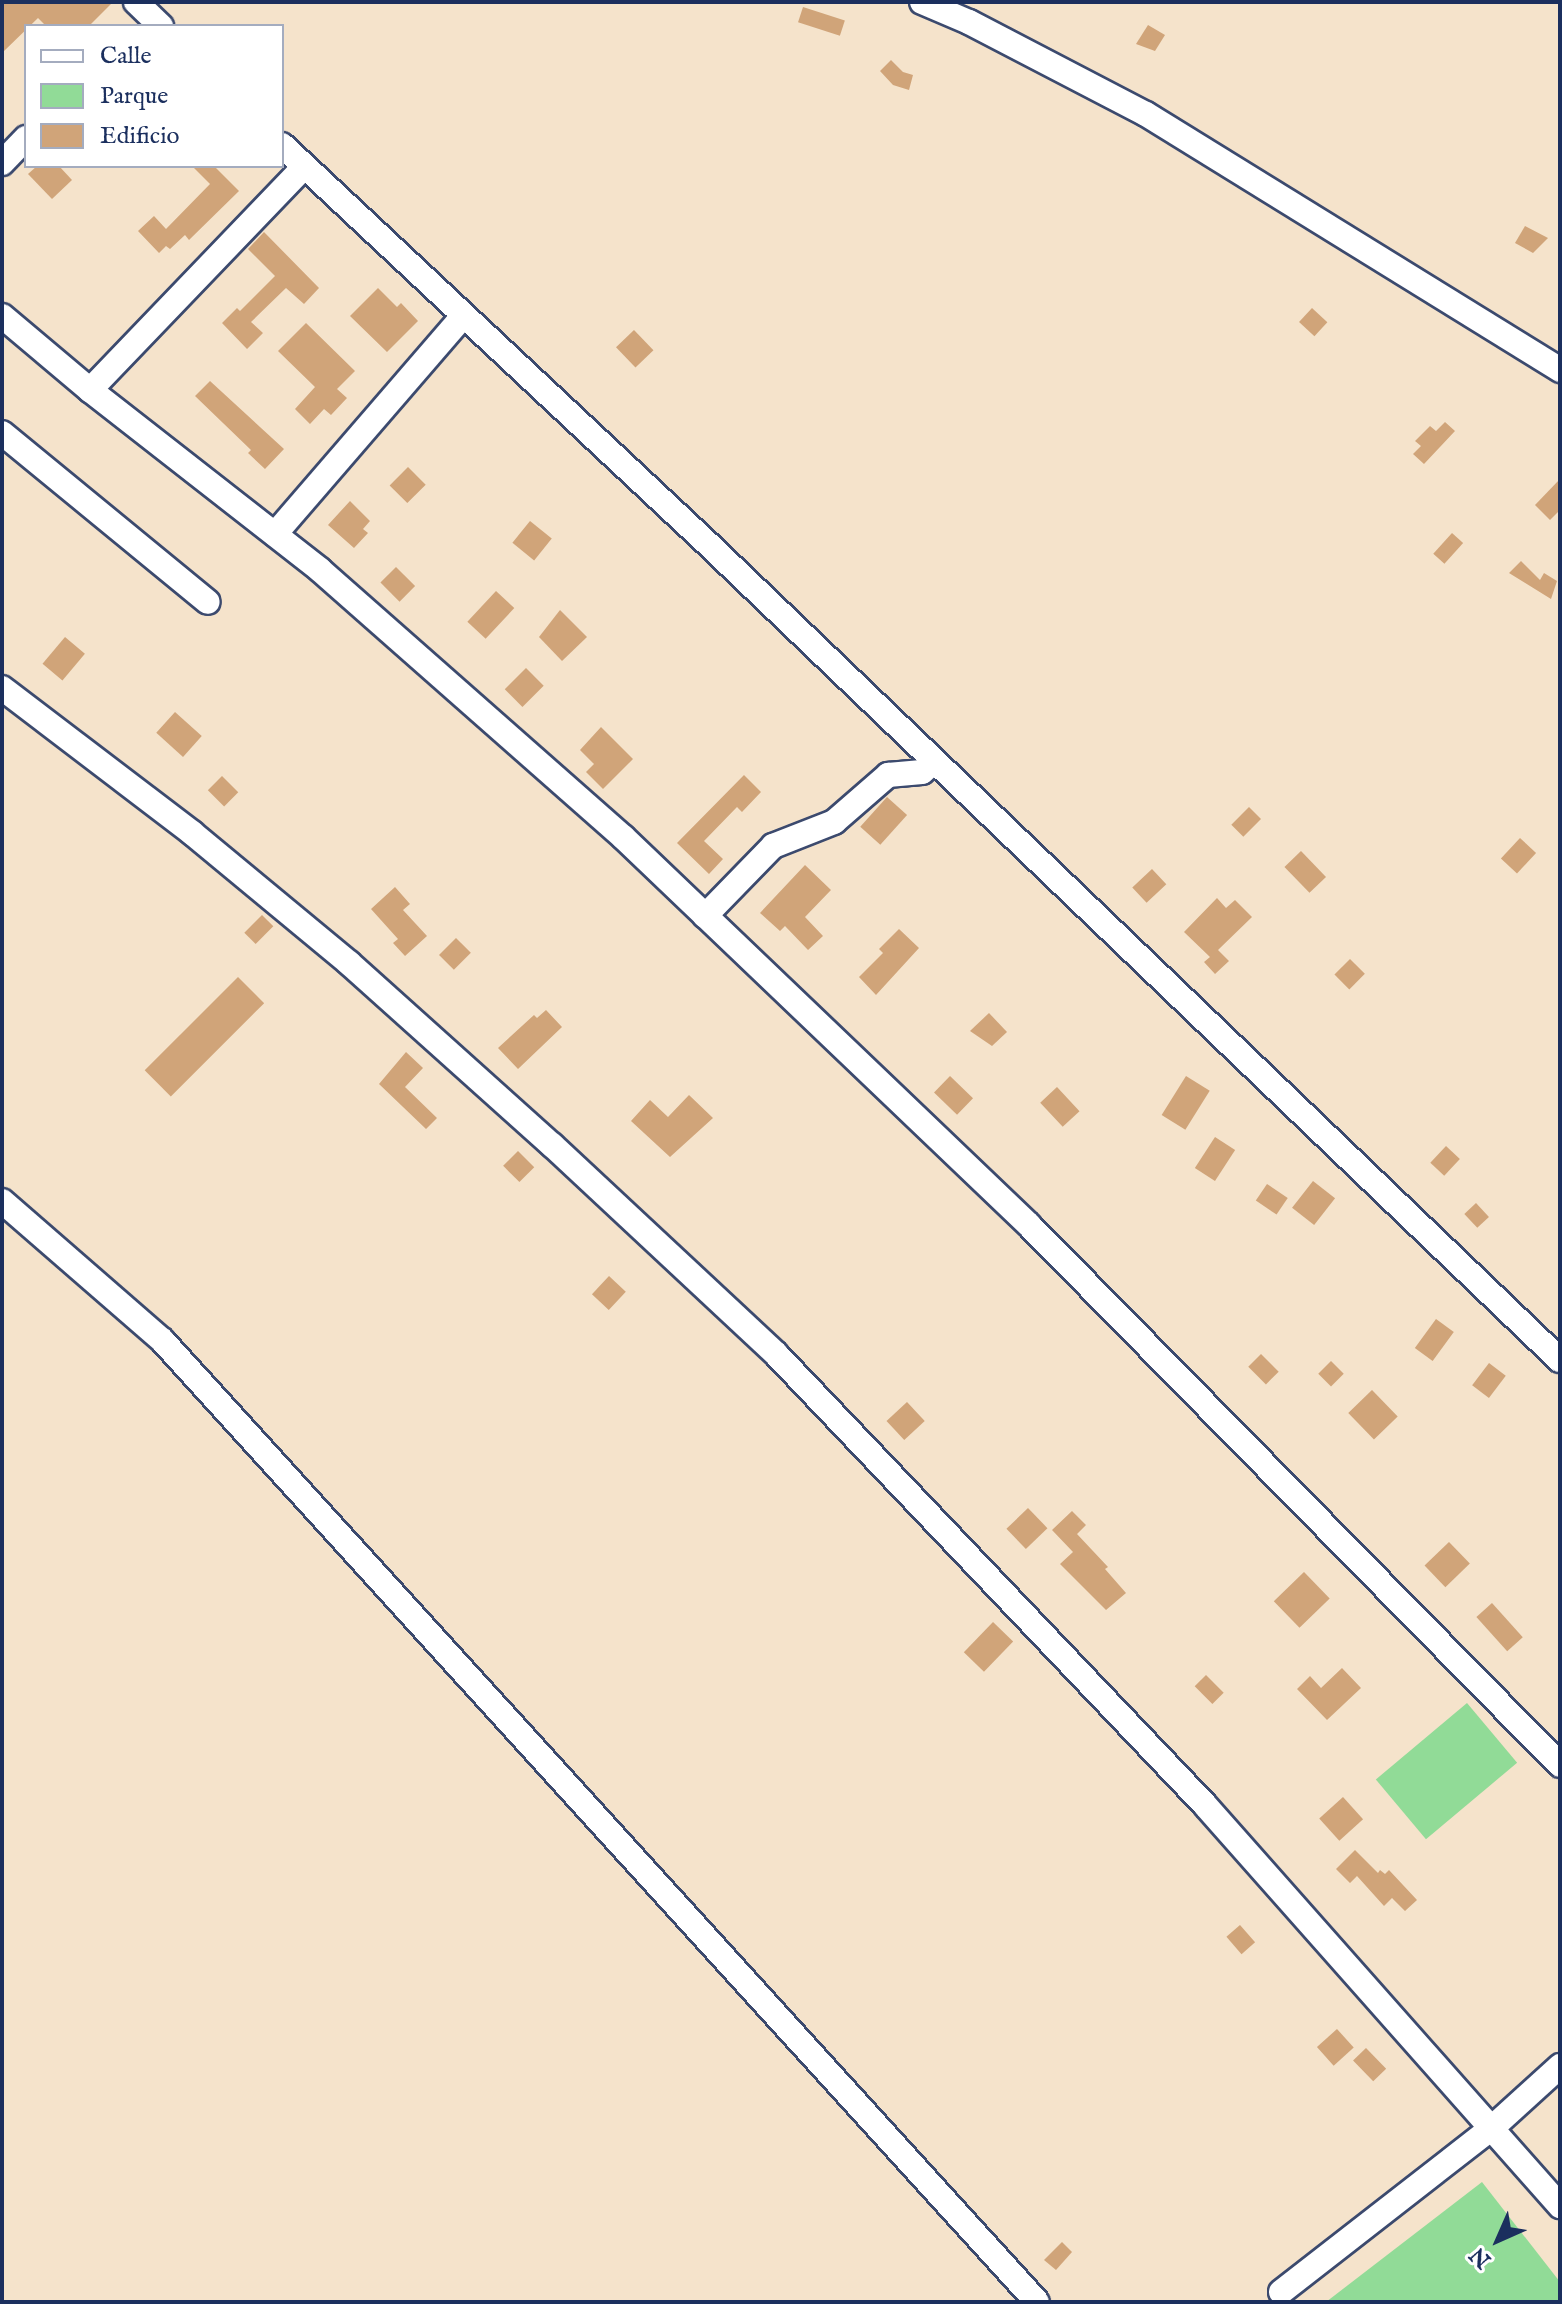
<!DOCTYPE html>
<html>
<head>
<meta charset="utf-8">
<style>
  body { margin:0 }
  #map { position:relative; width:1562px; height:2304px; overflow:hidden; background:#f5e3cb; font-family:"IM FELL English",serif }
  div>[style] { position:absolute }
  .green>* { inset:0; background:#91db97; transform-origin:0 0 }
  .building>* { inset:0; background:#d0a479; transform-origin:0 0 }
  .roads { filter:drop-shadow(2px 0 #3c4a6e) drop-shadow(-2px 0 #3c4a6e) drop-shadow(0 2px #3c4a6e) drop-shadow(0 -2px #3c4a6e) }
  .street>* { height:24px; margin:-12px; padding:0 12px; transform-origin:12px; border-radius:12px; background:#fff }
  span { translate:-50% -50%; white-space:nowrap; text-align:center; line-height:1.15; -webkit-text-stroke:7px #fff; paint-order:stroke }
  .frame { position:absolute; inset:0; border:4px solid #1b2f5e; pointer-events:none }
  .legend { position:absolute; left:24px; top:24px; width:260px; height:144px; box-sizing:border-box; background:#fff; border:2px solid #a4acbf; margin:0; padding:10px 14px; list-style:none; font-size:24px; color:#1b2f5e }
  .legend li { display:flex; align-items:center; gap:16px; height:40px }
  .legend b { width:40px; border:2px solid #a4acbf }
  .north { position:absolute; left:1458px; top:2200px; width:80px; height:80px; -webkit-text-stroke:6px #fff; paint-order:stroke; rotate:225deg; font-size:22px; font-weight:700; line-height:32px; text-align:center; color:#1b2f5e }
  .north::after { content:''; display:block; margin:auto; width:28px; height:36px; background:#1b2f5e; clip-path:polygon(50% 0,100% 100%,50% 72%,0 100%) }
</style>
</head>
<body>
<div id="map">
  <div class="green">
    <div style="left:1467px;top:1703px;width:78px;height:119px;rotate:50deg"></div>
    <div style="clip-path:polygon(1482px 2182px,1560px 2282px,1560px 2302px,1326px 2302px)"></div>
  </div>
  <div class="building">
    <div style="clip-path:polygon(2px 2px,113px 2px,89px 26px,46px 26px,38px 18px,2px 53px)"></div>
    <div style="left:803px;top:7px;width:44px;height:16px;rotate:18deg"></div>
    <div style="clip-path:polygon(1148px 25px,1165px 35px,1155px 51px,1136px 44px)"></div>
    <div style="clip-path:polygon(891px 60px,903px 72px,913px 75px,909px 90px,893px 85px,880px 71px)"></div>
    <div style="clip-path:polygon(37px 166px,59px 166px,72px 180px,52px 199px,28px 174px)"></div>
    <div style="clip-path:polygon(192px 166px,214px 166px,239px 191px,189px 240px,185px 235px,170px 249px,166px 246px,159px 253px,138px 231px,154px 216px,166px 229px,210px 184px)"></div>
    <div style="clip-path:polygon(1525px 226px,1548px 238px,1533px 253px,1515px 243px)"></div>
    <div style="clip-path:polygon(264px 232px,319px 288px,304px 304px,286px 288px,251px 322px,263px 333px,247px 349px,222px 323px,237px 308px,240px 311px,275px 276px,248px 249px)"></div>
    <div style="clip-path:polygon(378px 288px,397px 307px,401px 303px,418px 321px,387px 352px,350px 316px)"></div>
    <div style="left:1312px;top:308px;width:21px;height:19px;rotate:43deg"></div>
    <div style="clip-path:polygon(306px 323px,355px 371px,337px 389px,347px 398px,331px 415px,324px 409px,310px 424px,295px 409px,315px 387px,278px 351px)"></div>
    <div style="left:634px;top:330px;width:28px;height:25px;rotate:46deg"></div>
    <div style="clip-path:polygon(210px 381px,284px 449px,265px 469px,248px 453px,251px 450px,195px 396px)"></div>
    <div style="clip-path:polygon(1445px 422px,1455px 431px,1424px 464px,1413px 454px,1421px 446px,1415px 441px,1430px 426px,1436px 431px)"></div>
    <div style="left:408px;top:467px;width:25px;height:26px;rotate:45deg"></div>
    <div style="clip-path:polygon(1560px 479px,1560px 510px,1550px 520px,1535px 505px)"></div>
    <div style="clip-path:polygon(350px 501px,370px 521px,363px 529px,368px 533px,354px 548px,328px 525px)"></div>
    <div style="left:530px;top:521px;width:28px;height:28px;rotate:39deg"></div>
    <div style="left:1452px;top:533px;width:15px;height:28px;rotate:42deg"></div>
    <div style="clip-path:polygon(1521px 561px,1540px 580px,1544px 573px,1557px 581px,1551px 599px,1509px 573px)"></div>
    <div style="left:396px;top:567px;width:27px;height:22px;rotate:45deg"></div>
    <div style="left:496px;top:591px;width:25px;height:42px;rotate:43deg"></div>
    <div style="clip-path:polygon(560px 610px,587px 637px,562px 661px,539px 637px)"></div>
    <div style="left:65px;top:637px;width:26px;height:35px;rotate:40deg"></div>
    <div style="left:526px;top:668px;width:25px;height:30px;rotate:45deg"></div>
    <div style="left:175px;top:712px;width:36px;height:28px;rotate:42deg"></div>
    <div style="clip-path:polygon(601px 727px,633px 759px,603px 789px,586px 772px,594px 764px,580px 750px)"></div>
    <div style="clip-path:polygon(744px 775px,761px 792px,742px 812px,737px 807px,704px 841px,723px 859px,709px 874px,677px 843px)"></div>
    <div style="left:222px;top:776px;width:23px;height:20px;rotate:45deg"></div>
    <div style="left:887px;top:797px;width:27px;height:40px;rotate:42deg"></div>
    <div style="left:1249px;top:807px;width:17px;height:25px;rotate:45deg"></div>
    <div style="left:1520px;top:838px;width:22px;height:28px;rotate:43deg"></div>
    <div style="left:1301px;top:851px;width:36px;height:23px;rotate:46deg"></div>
    <div style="clip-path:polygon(805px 865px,831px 890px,805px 917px,823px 936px,808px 950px,785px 926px,780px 931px,760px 913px)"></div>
    <div style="left:1152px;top:869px;width:21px;height:27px;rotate:47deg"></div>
    <div style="clip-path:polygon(395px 887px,410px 904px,403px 910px,427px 936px,405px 956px,393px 943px,398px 939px,371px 909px)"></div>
    <div style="clip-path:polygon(1217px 898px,1226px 908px,1235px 900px,1252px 917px,1218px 950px,1229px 961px,1215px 974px,1204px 962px,1210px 957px,1184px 932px)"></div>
    <div style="left:262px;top:915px;width:16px;height:25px;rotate:45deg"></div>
    <div style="clip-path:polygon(899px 929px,919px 948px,876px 995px,859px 977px,883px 953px,879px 949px)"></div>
    <div style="left:456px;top:938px;width:21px;height:24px;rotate:45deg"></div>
    <div style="left:1350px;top:959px;width:21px;height:22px;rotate:45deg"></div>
    <div style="left:238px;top:977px;width:37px;height:132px;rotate:45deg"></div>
    <div style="clip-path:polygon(546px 1010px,562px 1027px,518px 1069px,498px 1048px,534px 1015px,537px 1018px)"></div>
    <div style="clip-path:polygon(989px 1013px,1007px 1032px,992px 1046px,970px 1031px)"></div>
    <div style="clip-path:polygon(406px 1052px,423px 1068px,405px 1087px,437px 1118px,426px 1129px,379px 1084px)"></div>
    <div style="left:950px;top:1076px;width:32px;height:23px;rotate:44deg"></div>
    <div style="left:1186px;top:1076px;width:28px;height:46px;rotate:32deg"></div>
    <div style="left:1057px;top:1087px;width:33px;height:23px;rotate:47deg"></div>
    <div style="clip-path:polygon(689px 1095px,713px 1118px,670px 1157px,631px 1121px,650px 1100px,668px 1117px)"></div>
    <div style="left:1215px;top:1137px;width:24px;height:37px;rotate:33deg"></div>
    <div style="left:1446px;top:1146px;width:19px;height:23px;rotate:43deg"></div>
    <div style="left:518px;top:1151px;width:23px;height:21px;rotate:45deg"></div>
    <div style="left:1313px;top:1181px;width:28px;height:34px;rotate:38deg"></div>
    <div style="left:1267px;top:1184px;width:25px;height:20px;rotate:34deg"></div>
    <div style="left:1476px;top:1203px;width:19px;height:16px;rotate:47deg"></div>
    <div style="left:609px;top:1276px;width:23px;height:25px;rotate:43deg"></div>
    <div style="left:1436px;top:1319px;width:22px;height:36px;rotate:36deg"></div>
    <div style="left:1261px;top:1354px;width:25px;height:18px;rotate:45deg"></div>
    <div style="left:1331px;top:1361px;width:18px;height:18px;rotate:45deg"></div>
    <div style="left:1489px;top:1363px;width:21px;height:28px;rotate:37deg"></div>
    <div style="left:1372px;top:1390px;width:37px;height:33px;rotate:46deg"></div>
    <div style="left:907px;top:1402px;width:26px;height:28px;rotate:47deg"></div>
    <div style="left:1028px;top:1508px;width:28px;height:30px;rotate:46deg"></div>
    <div style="clip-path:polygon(1072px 1511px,1086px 1525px,1077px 1534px,1108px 1567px,1105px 1569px,1126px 1593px,1106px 1610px,1060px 1564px,1073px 1552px,1052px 1530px)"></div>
    <div style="left:1449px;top:1542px;width:30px;height:34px;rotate:46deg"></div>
    <div style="left:1304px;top:1572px;width:37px;height:42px;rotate:46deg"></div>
    <div style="left:1492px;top:1603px;width:46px;height:21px;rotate:48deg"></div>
    <div style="left:993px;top:1622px;width:28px;height:42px;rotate:44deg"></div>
    <div style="clip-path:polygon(1342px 1668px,1361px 1688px,1327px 1720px,1297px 1689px,1310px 1676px,1321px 1688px)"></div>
    <div style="left:1206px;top:1675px;width:25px;height:16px;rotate:45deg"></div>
    <div style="left:1343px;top:1797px;width:30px;height:32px;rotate:48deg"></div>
    <div style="clip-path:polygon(1355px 1850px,1378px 1873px,1380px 1870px,1385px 1874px,1389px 1870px,1417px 1900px,1405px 1911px,1392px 1898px,1384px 1906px,1357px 1876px,1350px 1883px,1336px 1869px)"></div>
    <div style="left:1240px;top:1925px;width:23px;height:18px;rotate:49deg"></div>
    <div style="left:1337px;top:2029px;width:25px;height:27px;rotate:48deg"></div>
    <div style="left:1366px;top:2048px;width:29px;height:18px;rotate:46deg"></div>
    <div style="clip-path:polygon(1062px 2242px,1072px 2252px,1056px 2270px,1044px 2260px)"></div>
  </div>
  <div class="roads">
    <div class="street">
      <div style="left:136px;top:2px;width:35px;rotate:44deg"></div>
      <div style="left:922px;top:2px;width:51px;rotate:23.1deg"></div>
      <div style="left:969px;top:22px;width:199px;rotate:27.5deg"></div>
      <div style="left:1146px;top:114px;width:487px;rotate:31.7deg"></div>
      <div style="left:282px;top:145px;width:582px;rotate:43.12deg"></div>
      <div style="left:707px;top:543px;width:1181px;rotate:43.77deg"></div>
      <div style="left:2px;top:163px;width:35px;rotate:-46deg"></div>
      <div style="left:2px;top:316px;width:115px;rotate:40.1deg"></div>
      <div style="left:90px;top:390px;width:292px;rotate:38deg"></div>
      <div style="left:320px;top:570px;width:404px;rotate:41.4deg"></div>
      <div style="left:623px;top:837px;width:562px;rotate:43.7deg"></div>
      <div style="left:1029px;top:1225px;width:757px;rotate:45.48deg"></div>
      <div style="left:90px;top:390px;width:309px;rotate:-46.2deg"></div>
      <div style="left:2px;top:433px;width:266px;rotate:39.4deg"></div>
      <div style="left:275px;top:534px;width:286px;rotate:-49.2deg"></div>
      <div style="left:2px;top:688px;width:239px;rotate:37.3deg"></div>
      <div style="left:192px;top:833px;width:204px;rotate:39.6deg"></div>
      <div style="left:349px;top:963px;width:273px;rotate:41.9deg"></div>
      <div style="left:552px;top:1145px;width:306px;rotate:43deg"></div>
      <div style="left:776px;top:1354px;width:622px;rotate:46.43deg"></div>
      <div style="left:1205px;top:1805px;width:536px;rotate:48.48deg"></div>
      <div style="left:705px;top:916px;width:98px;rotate:-45.8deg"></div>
      <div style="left:773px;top:846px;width:66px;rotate:-21.5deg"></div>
      <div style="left:834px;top:822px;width:72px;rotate:-41deg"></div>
      <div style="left:888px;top:775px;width:34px;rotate:-5deg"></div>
      <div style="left:922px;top:772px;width:15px;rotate:-42deg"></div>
      <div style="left:2px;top:1201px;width:212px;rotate:41deg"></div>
      <div style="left:162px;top:1340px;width:1300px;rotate:47.71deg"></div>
      <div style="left:1281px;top:2292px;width:269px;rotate:-37.9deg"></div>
      <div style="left:1493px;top:2127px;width:91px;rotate:-42.3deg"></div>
    </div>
  </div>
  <div class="frame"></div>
  <ul class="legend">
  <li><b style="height:10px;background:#fff"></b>Calle</li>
  <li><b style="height:22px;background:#91db97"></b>Parque</li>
  <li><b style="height:22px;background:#d0a479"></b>Edificio</li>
  </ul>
  <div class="north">N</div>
</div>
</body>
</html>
